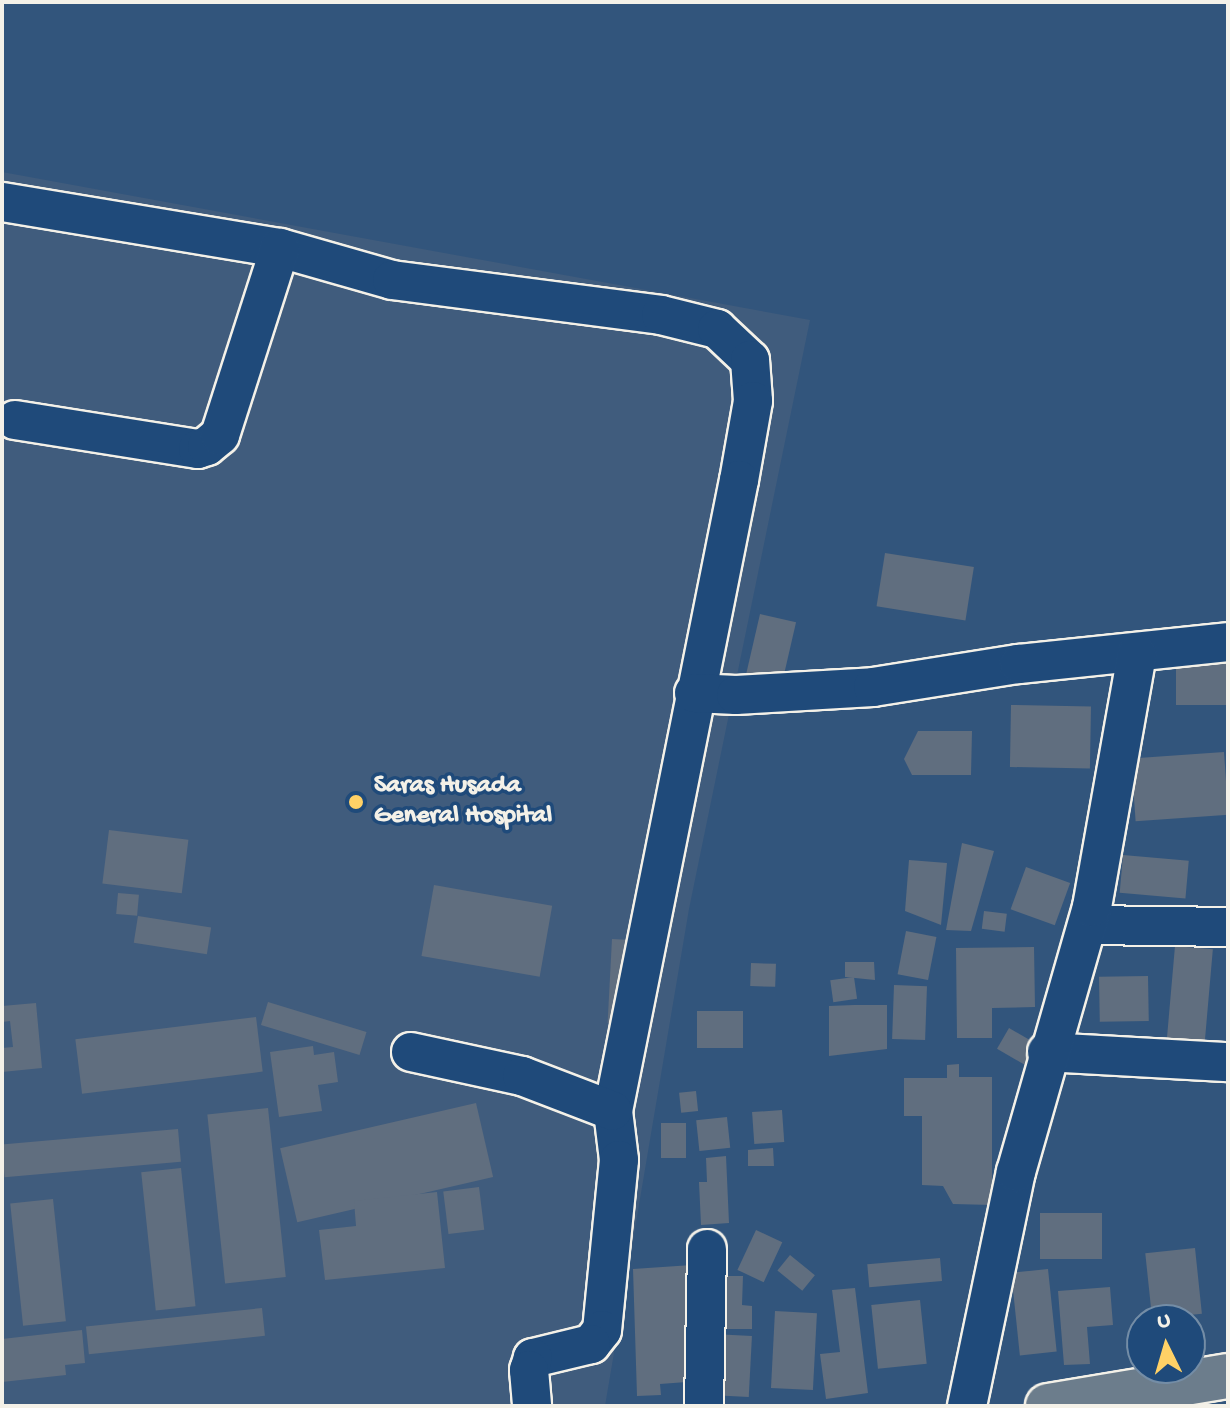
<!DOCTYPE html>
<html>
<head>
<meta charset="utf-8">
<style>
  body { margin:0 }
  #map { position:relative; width:1230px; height:1408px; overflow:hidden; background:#32557c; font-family:"Gochi Hand",sans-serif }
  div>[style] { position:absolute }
  .built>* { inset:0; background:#405c7d }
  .building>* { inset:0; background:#606e7f; transform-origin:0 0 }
  .roads { filter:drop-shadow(2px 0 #f4f1e8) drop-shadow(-2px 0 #f4f1e8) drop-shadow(0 2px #f4f1e8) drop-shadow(0 -2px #f4f1e8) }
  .minor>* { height:38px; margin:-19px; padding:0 19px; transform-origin:19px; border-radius:19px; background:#1f4a7a }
  .major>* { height:44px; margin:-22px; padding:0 22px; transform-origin:22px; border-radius:22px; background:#6c7d8c }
  .dots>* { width:22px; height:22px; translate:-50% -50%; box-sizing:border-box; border:4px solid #1f4a7a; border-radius:50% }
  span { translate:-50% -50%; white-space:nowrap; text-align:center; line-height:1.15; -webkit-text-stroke:7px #1f4a7a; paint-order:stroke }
  .poi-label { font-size:26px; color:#f4f1e8; font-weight:700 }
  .left { translate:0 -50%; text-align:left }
  .frame { position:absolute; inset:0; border:4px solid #f4f1e8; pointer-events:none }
  .north { position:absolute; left:1126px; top:1304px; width:80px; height:80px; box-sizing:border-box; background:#1f4a7a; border:2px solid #748da6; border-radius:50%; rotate:355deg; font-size:22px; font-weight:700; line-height:32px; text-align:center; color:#f4f1e8 }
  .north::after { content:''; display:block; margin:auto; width:28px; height:36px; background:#ffd166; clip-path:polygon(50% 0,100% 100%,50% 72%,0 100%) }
</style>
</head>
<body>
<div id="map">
  <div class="built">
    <div style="clip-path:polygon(2px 172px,810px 320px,689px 909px,605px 1406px,2px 1406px)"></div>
  </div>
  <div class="building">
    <div style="left:885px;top:553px;width:90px;height:54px;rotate:9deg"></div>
    <div style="left:760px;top:614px;width:37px;height:63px;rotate:13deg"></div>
    <div style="left:1228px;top:658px;width:47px;height:52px;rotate:90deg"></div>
    <div style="left:1011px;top:705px;width:80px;height:62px;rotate:1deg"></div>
    <div style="clip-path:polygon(918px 731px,972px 731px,971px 775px,912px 775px,904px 759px)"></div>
    <div style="left:1224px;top:752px;width:63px;height:93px;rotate:86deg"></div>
    <div style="left:109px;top:830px;width:80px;height:54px;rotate:7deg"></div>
    <div style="clip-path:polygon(962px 843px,994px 851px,971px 931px,946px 930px)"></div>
    <div style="left:1123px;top:855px;width:66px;height:38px;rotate:5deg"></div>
    <div style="clip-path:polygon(909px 860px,947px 863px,941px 925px,905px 911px)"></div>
    <div style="left:1026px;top:867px;width:47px;height:45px;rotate:20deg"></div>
    <div style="left:434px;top:885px;width:120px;height:72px;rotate:10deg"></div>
    <div style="left:118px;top:893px;width:21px;height:21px;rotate:5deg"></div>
    <div style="left:984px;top:911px;width:23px;height:18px;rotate:7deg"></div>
    <div style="left:138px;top:916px;width:74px;height:27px;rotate:9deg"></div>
    <div style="left:906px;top:931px;width:31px;height:44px;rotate:11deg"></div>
    <div style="left:612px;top:939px;width:19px;height:84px;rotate:3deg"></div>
    <div style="left:1175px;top:946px;width:38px;height:96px;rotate:5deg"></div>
    <div style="clip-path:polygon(1034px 947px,1035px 1007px,992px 1008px,992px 1038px,957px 1038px,956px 948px)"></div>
    <div style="clip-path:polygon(845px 962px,874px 962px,875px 980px,845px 977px)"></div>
    <div style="left:751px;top:963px;width:25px;height:23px;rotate:2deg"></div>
    <div style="left:1148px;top:976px;width:45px;height:49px;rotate:89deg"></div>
    <div style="left:854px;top:977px;width:22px;height:24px;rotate:82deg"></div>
    <div style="left:894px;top:985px;width:33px;height:54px;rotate:2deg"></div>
    <div style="left:268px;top:1002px;width:103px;height:24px;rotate:17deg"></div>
    <div style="clip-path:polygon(36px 1003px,42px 1068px,2px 1072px,2px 1048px,13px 1047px,10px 1021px,2px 1022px,2px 1006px)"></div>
    <div style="clip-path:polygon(854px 1005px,887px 1005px,887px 1049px,829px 1056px,829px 1006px)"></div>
    <div style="left:697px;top:1011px;width:46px;height:37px"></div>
    <div style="left:256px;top:1017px;width:55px;height:182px;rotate:83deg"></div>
    <div style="left:1009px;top:1028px;width:44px;height:24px;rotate:30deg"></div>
    <div style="clip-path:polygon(313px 1046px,314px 1055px,334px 1052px,338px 1082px,318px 1085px,322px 1111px,279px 1117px,270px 1052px)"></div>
    <div style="clip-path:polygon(959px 1064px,959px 1077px,992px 1077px,992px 1205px,953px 1204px,943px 1186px,922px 1185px,922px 1116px,904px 1116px,904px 1078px,947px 1078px,947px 1065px)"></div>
    <div style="left:696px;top:1091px;width:20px;height:17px;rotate:84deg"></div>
    <div style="left:476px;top:1103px;width:76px;height:201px;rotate:77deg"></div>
    <div style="left:268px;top:1108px;width:170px;height:61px;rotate:84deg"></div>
    <div style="left:782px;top:1110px;width:32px;height:30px;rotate:86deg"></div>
    <div style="left:727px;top:1117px;width:31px;height:31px;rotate:84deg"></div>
    <div style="left:661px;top:1123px;width:25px;height:35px"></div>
    <div style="left:178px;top:1129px;width:33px;height:177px;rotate:85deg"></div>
    <div style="clip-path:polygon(773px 1148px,774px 1166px,748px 1166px,748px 1150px)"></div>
    <div style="clip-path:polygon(726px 1156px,729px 1223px,701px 1225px,699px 1182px,707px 1182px,706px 1158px)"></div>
    <div style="left:181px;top:1168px;width:139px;height:40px;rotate:84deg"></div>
    <div style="left:479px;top:1187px;width:43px;height:36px;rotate:83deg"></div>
    <div style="clip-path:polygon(437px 1192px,445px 1268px,325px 1280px,319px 1230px,356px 1226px,354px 1201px)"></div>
    <div style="left:53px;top:1199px;width:123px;height:43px;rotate:84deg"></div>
    <div style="left:1102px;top:1213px;width:46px;height:62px;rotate:90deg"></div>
    <div style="left:756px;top:1230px;width:29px;height:44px;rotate:25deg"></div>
    <div style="left:1195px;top:1248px;width:66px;height:50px;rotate:84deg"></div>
    <div style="left:790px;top:1255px;width:32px;height:20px;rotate:39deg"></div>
    <div style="left:940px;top:1258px;width:23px;height:73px;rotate:85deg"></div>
    <div style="clip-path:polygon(692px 1265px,700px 1381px,660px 1384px,661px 1395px,637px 1396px,633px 1269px)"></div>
    <div style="left:1048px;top:1269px;width:83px;height:37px;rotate:84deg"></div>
    <div style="clip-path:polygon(714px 1276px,743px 1276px,742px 1305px,752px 1306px,752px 1329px,714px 1329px)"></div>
    <div style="clip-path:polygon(1110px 1287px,1113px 1325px,1087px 1327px,1090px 1364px,1064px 1365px,1058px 1291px)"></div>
    <div style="clip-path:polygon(855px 1288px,868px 1393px,826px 1399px,820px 1354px,840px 1352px,832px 1290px)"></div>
    <div style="left:920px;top:1300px;width:64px;height:49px;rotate:84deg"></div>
    <div style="left:262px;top:1308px;width:28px;height:177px;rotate:84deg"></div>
    <div style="left:775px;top:1311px;width:42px;height:77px;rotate:3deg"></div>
    <div style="clip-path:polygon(82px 1330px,85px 1363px,65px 1365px,66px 1375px,2px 1382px,2px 1339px)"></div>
    <div style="left:713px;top:1334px;width:39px;height:61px;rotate:3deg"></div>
  </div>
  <div class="roads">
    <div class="minor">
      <div style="left:2px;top:202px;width:282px;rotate:9.4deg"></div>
      <div style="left:280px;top:248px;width:116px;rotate:15.9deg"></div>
      <div style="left:392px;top:280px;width:271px;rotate:7.4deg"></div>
      <div style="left:661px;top:315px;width:58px;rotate:14deg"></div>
      <div style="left:717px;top:329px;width:45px;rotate:43.2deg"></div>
      <div style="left:750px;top:360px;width:41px;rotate:85.8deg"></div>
      <div style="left:753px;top:401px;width:80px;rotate:100deg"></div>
      <div style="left:739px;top:480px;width:643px;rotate:101.29deg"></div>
      <div style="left:613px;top:1111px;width:49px;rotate:83deg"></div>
      <div style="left:619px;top:1160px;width:171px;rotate:95.7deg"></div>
      <div style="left:602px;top:1330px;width:18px;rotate:128deg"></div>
      <div style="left:591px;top:1344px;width:60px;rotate:166.4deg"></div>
      <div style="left:533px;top:1358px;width:13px;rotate:108deg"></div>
      <div style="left:529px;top:1370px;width:36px;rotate:85deg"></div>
      <div style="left:15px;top:420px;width:185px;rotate:9deg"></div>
      <div style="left:198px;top:449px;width:9px;rotate:-18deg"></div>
      <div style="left:207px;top:446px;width:17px;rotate:-40deg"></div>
      <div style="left:220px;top:435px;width:196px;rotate:-72.2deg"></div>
      <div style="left:694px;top:693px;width:42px;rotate:2.7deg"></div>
      <div style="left:736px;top:695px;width:137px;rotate:-3.3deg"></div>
      <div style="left:873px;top:687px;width:148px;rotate:-9deg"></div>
      <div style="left:1019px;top:664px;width:210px;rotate:-6deg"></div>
      <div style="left:1088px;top:925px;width:140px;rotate:0.8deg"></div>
      <div style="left:411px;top:1052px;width:114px;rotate:12.2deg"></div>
      <div style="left:522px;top:1076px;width:97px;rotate:21deg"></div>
      <div style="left:1047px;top:1052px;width:181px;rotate:3.2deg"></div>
      <div style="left:704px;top:1406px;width:157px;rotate:-88.9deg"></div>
      <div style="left:967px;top:1406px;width:239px;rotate:-78.2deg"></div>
      <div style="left:1016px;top:1172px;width:276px;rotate:-74deg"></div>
      <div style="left:1092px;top:907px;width:257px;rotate:-79.9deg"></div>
    </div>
    <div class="major">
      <div style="left:1048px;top:1406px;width:182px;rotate:-9.5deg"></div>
    </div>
  </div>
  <div class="dots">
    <div style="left:356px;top:802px;background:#ffd166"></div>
  </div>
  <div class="poi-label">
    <span class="left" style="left:374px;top:802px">Saras Husada<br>General Hospital</span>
  </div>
  <div class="frame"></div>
  <div class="north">U</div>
</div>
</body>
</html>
